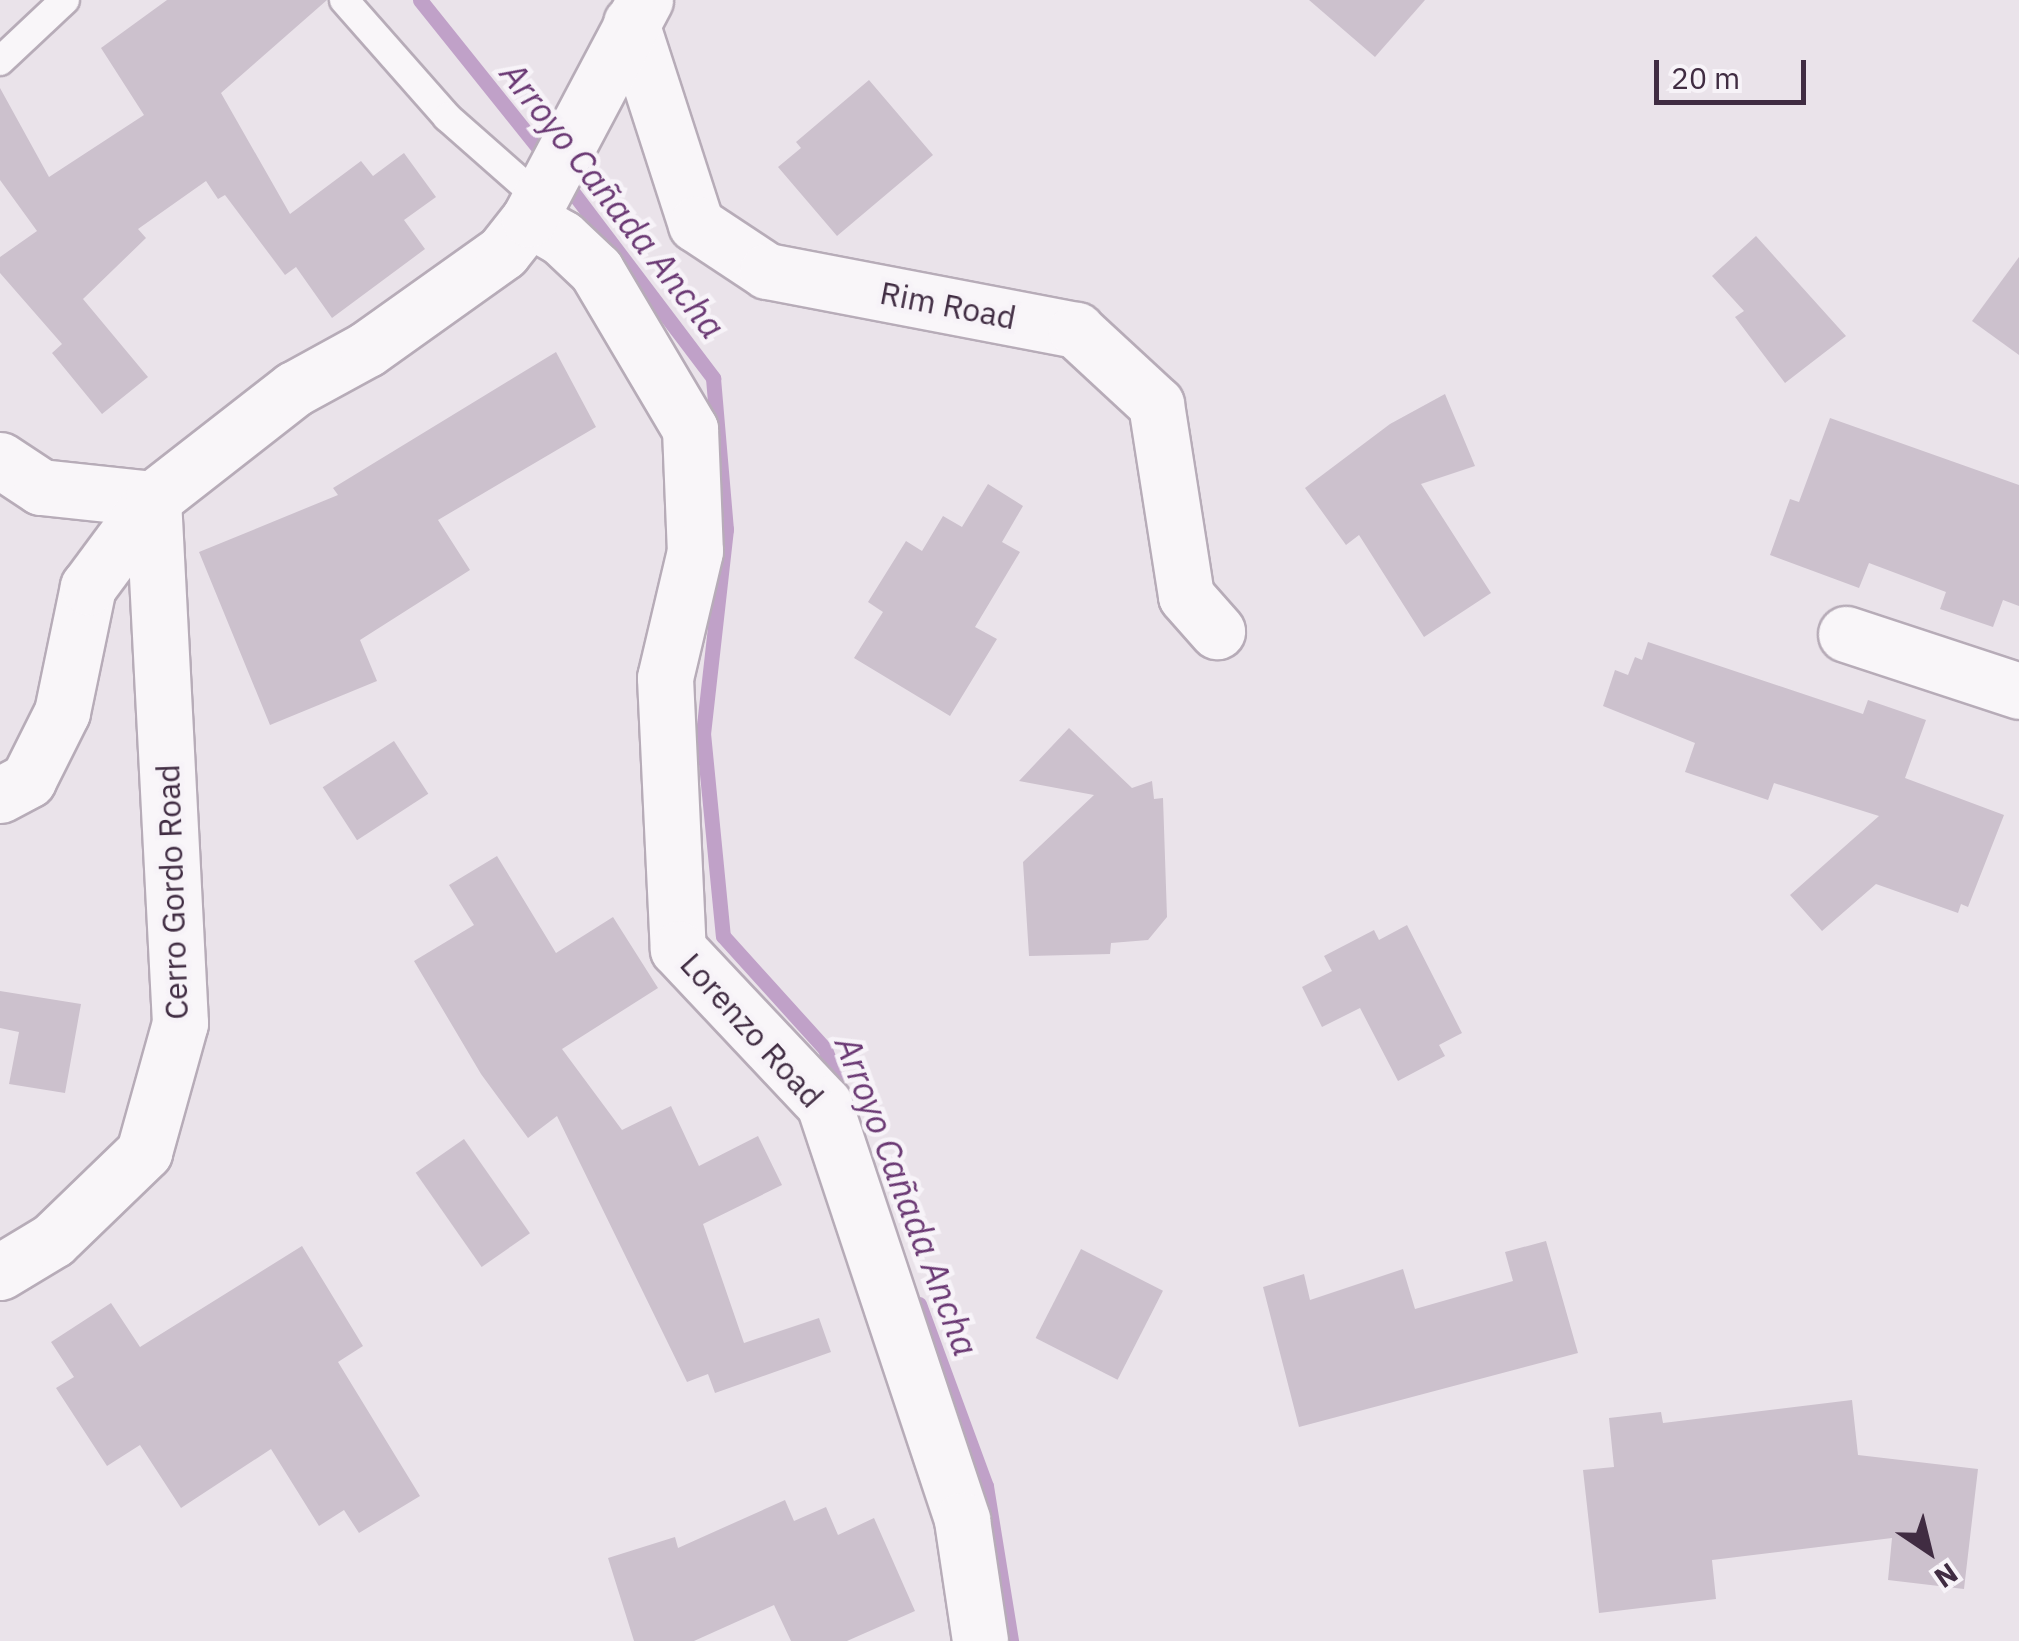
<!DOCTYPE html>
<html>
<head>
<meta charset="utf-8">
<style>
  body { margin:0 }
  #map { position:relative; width:2019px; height:1641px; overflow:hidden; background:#eae3ea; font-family:"IBM Plex Sans",sans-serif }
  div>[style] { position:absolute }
  .stream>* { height:15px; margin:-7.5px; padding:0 7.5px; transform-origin:7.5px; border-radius:7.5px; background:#c0a1c8 }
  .building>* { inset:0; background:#ccc1cd; transform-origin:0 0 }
  .roads { filter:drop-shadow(2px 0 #b7acb8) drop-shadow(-2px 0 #b7acb8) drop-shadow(0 2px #b7acb8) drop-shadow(0 -2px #b7acb8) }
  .service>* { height:28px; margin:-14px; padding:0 14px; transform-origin:14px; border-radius:14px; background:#f9f6f9 }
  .minor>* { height:55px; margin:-27.5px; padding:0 27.5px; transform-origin:27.5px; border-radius:27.5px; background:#f9f6f9 }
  span { translate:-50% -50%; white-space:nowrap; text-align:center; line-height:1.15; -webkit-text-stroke:9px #f7f3f8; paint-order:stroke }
  .street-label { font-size:32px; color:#402c42 }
  .water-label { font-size:35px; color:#6a3873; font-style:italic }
  .north { position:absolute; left:1879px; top:1501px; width:100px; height:100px; -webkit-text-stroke:8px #f7f3f8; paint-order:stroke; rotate:145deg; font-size:28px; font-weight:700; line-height:40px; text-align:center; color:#402c42 }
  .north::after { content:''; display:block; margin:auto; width:35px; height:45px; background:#402c42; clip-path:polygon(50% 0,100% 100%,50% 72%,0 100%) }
  .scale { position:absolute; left:1654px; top:60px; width:152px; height:45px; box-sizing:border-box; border:5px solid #402c42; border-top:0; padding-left:12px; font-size:30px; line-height:35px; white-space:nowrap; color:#402c42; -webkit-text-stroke:8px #f7f3f8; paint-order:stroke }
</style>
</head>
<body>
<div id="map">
  <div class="stream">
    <div style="left:420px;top:0;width:205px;rotate:51.3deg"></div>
    <div style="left:562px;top:178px;width:251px;rotate:52.9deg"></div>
    <div style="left:713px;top:378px;width:152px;rotate:85.1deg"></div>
    <div style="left:726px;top:529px;width:205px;rotate:96.4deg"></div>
    <div style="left:703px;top:733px;width:204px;rotate:84.4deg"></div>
    <div style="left:723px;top:936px;width:152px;rotate:47.9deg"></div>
    <div style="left:825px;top:1049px;width:49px;rotate:69.7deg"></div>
    <div style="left:919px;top:1304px;width:194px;rotate:69.8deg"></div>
    <div style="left:986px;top:1486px;width:157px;rotate:80.8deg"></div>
  </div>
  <div class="building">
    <div style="clip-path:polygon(167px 0,327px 0,221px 93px,290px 214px,361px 161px,373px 176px,404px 153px,436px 197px,404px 220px,425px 249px,332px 318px,296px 267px,285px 275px,225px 195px,218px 199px,206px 181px,138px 229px,146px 238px,83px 299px,148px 377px,102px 414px,52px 353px,62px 344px,0 273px,0 257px,37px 231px,0 180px,0 88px,49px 177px,144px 115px,101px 48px)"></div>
    <div style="clip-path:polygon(1309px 0,1425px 0,1375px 57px)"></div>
    <div style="clip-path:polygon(869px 80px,933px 155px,837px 236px,778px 167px,801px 148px,796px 142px)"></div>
    <div style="clip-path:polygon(1756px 236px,1846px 336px,1785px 383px,1735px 317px,1744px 311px,1712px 276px)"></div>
    <div style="clip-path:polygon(2019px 257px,2019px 355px,1972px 321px)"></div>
    <div style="clip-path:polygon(556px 352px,596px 427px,438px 520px,470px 570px,360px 640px,377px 681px,270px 725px,199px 552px,338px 495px,333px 488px)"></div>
    <div style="clip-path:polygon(1445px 394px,1475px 466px,1421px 484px,1491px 593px,1424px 637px,1359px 535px,1346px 545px,1305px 488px,1390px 424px)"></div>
    <div style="clip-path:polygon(1830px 418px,2019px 485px,2019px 606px,2003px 600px,1993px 627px,1940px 609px,1946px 592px,1869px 563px,1859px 588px,1770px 555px,1790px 499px,1799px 502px)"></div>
    <div style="clip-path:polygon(988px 484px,1023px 506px,1002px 542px,1020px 552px,975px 627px,997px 639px,950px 716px,854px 658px,883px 612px,868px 602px,906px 541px,922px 551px,943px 516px,962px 527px)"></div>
    <div style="clip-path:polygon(1648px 642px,1863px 714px,1868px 700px,1926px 720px,1905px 778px,2004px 815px,1968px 907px,1961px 904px,1958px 913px,1876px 884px,1822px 931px,1790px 895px,1879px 816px,1774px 783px,1768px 800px,1685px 772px,1695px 743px,1603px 706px,1615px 670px,1628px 675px,1635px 657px,1642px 660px)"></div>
    <div style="clip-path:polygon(1069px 728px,1132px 788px,1152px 781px,1154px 799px,1163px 798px,1167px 917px,1148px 940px,1111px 943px,1110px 954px,1029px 956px,1023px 862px,1094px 795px,1019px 781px)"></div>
    <div style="left:394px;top:741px;width:63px;height:85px;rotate:57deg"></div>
    <div style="clip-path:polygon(497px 856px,556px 953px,613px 917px,658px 988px,562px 1049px,622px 1130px,671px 1106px,699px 1166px,758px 1136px,782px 1185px,703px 1224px,744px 1343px,819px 1318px,831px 1352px,715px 1393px,708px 1374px,687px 1382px,557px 1116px,528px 1138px,481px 1074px,414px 961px,474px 925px,449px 885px)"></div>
    <div style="clip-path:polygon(1407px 925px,1462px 1033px,1439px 1045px,1445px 1056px,1398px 1081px,1360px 1008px,1322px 1027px,1302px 987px,1332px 971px,1324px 956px,1374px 930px,1379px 940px)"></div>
    <div style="clip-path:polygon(0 991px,81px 1004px,65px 1093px,9px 1084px,19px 1032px,0 1028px)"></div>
    <div style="left:464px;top:1139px;width:115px;height:59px;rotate:55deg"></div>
    <div style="clip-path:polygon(1546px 1241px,1578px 1353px,1299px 1427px,1263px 1287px,1304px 1274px,1310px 1300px,1403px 1269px,1415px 1309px,1513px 1281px,1505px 1252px)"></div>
    <div style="clip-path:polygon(302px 1246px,363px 1346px,338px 1362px,420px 1496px,359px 1533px,344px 1510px,319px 1526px,271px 1449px,181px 1508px,140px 1445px,107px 1466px,56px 1388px,74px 1377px,51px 1342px,111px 1303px,140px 1347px)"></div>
    <div style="left:1081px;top:1249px;width:92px;height:100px;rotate:27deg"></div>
    <div style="clip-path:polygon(1852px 1400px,1858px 1455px,1978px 1469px,1964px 1589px,1888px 1580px,1892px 1538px,1712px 1560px,1716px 1599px,1599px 1613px,1583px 1470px,1614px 1467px,1609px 1418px,1661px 1412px,1663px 1423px)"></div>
    <div style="clip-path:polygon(785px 1500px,794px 1521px,826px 1507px,838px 1535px,874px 1518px,915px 1611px,847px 1641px,791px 1641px,774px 1605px,694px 1641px,634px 1641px,608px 1558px,675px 1537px,678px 1548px)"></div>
  </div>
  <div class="roads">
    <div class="service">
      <div style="left:344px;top:0;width:156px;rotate:48.6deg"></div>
      <div style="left:447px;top:117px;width:124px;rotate:41.4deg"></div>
      <div style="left:0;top:61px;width:89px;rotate:-43.2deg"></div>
    </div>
    <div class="minor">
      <div style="left:631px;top:23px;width:211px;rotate:72.1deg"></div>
      <div style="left:696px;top:224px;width:85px;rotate:33.5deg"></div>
      <div style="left:767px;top:271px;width:315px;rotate:10.8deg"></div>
      <div style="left:1076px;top:330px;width:109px;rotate:42.8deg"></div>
      <div style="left:1156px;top:404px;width:194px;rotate:81.1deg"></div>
      <div style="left:1186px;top:596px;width:47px;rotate:48.5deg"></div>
      <div style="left:529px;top:219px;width:38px;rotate:30deg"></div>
      <div style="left:562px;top:238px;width:47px;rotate:43.3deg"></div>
      <div style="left:596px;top:270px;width:185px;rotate:59.4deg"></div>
      <div style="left:690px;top:429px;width:122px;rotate:87.7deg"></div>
      <div style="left:695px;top:551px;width:130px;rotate:103.3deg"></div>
      <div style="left:665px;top:678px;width:271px;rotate:87.3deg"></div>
      <div style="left:678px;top:949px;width:213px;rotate:46.7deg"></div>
      <div style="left:824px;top:1104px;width:438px;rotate:71.6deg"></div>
      <div style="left:962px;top:1520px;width:122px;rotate:81.5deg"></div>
      <div style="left:0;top:460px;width:49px;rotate:33.4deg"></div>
      <div style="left:41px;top:487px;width:113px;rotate:6.1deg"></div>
      <div style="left:1846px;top:634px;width:182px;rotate:18.2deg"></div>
      <div style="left:0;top:795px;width:32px;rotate:-28deg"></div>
      <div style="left:28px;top:780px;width:76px;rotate:-63.4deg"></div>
      <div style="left:62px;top:712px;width:128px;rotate:-78.3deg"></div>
      <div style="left:88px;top:587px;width:109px;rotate:-53.5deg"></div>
      <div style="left:0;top:1272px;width:62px;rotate:-31.1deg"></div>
      <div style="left:53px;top:1240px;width:127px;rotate:-44deg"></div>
      <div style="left:144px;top:1152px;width:134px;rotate:-74.4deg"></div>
      <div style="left:180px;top:1023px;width:525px;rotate:-92.95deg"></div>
      <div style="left:153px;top:499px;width:179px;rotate:-38deg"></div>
      <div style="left:294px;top:389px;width:83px;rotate:-28.7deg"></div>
      <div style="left:367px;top:349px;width:167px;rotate:-35.5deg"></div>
      <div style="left:503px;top:252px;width:42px;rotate:-51.8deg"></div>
      <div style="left:529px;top:219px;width:248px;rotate:-62.1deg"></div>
    </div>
  </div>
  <div class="street-label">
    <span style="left:948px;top:305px;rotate:11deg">Rim Road</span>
    <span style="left:172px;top:892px;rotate:-92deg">Cerro Gordo Road</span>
    <span style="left:752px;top:1030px;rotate:48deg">Lorenzo Road</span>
  </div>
  <div class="water-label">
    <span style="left:613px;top:200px;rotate:52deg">Arroyo Cañada Ancha</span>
    <span style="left:907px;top:1196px;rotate:69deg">Arroyo Cañada Ancha</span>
  </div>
  <div class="north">N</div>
  <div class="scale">20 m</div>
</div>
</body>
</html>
